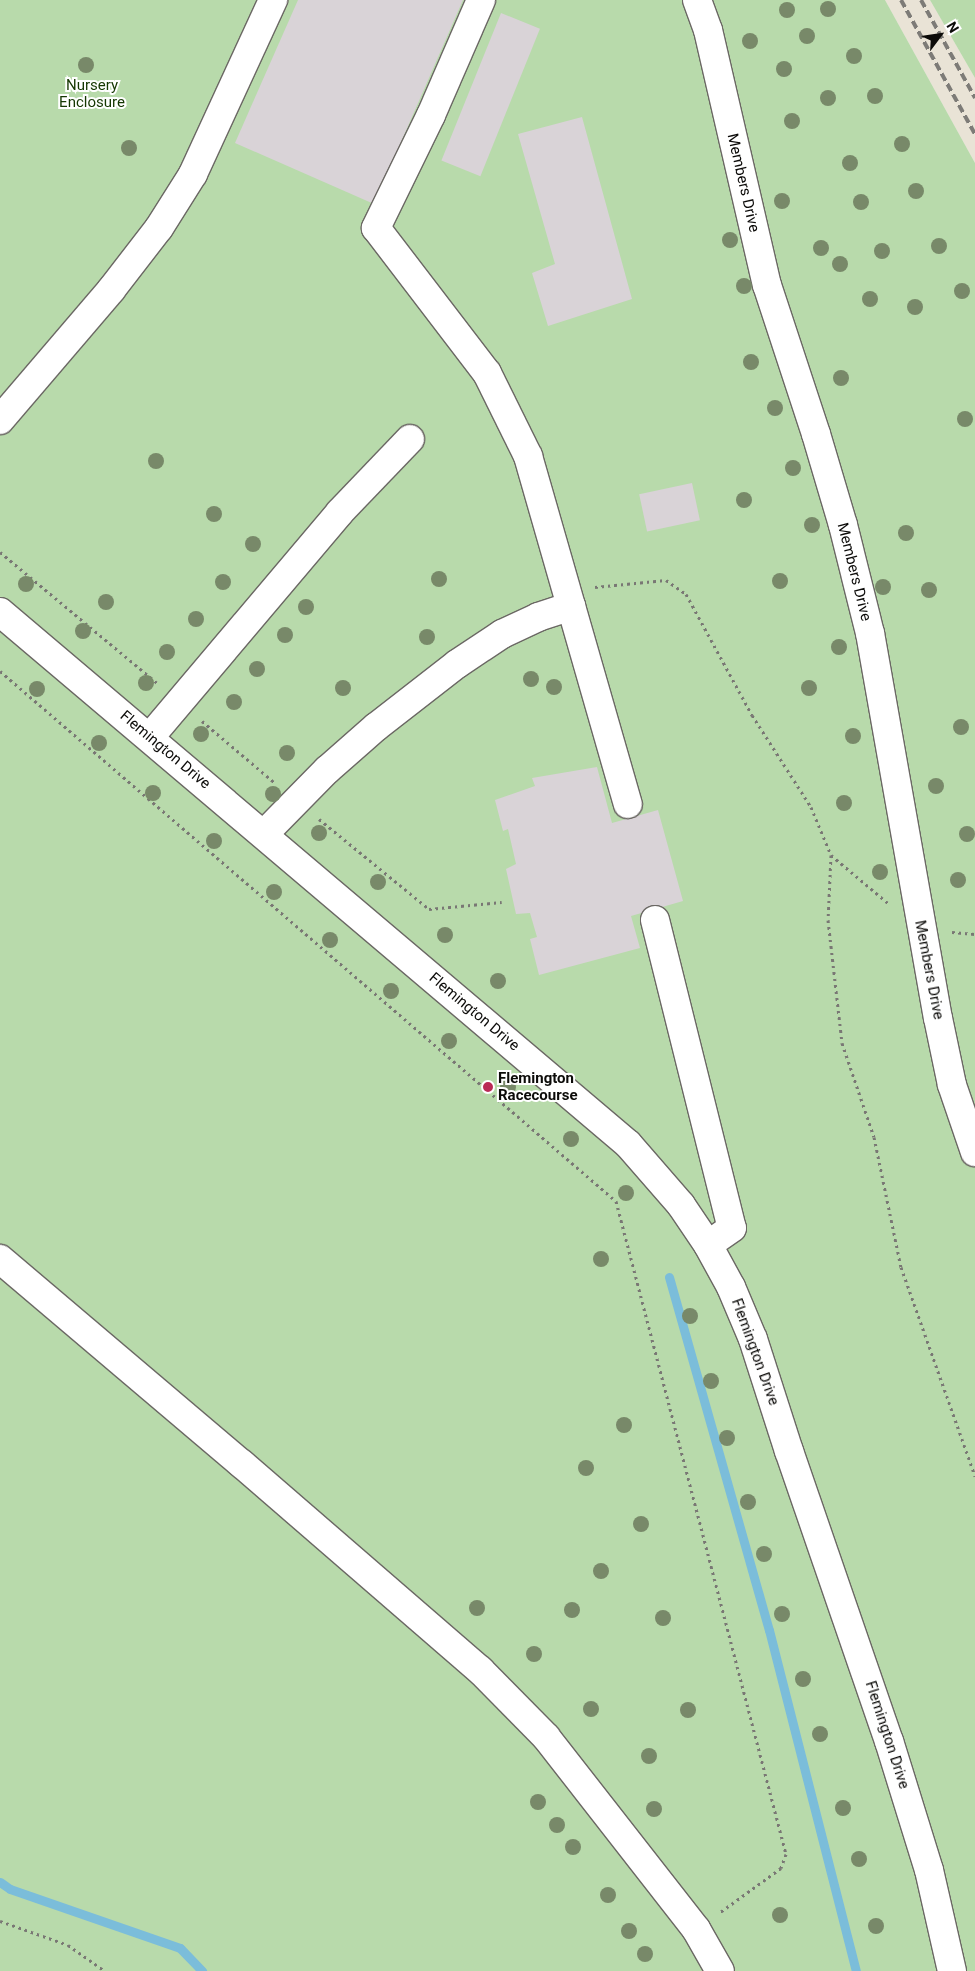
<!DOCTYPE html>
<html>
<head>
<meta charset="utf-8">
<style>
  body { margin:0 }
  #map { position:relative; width:975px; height:1971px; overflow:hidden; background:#f0ede7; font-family:Roboto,sans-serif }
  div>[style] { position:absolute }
  .built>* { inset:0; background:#e9e3d6 }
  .green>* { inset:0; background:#b8daab }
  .stream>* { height:9px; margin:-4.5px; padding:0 4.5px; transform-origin:4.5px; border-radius:4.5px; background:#7bbdda }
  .building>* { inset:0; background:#d9d3d7; transform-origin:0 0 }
  .path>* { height:3px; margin-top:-1.5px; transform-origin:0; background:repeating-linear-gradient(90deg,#797774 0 2.5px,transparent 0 6.5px) }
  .roads { filter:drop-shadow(1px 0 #6b6864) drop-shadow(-1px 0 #6b6864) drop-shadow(0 1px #6b6864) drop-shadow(0 -1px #6b6864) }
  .minor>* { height:28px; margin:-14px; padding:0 14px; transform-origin:14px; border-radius:14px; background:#fff }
  .rail>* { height:4px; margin-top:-2px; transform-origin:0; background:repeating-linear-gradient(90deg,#7d7b77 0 8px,transparent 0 12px) }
  .trees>* { width:16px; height:16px; margin:-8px; border-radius:50%; background:#788969 }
  .dots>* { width:14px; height:14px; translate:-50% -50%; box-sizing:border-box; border:2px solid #fff; border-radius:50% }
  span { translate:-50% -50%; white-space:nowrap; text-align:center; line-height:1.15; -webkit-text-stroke:4px #fff; paint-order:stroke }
  .park-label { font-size:15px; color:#153702 }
  .street-label { font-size:15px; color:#0c0b09 }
  .poi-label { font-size:15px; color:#0c0b09; font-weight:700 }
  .left { translate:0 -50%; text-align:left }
  .north { position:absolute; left:915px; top:10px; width:50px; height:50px; -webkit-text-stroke:4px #fff; paint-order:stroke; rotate:59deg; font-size:14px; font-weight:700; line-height:20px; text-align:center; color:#0c0b09 }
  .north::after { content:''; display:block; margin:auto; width:18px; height:22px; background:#0c0b09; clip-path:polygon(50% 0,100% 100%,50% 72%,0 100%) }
</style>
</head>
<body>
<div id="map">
  <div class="built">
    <div style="clip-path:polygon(885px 0,930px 0,975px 78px,975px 163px)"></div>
  </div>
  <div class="green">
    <div style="clip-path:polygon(0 0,885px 0,975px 163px,975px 1971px,0 1971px)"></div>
    <div style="clip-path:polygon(930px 0,975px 0,975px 78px)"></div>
  </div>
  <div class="stream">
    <div style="left:669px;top:1277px;width:367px;rotate:74.2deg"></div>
    <div style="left:769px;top:1630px;width:352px;rotate:75.7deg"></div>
    <div style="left:0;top:1882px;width:12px;rotate:35deg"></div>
    <div style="left:10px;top:1889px;width:180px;rotate:19.1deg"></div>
    <div style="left:180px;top:1948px;width:32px;rotate:46deg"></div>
  </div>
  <div class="building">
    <div style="clip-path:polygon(298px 0,463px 0,374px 204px,235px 143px)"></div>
    <div style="left:501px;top:13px;width:42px;height:159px;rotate:22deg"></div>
    <div style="clip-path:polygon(582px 117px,632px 299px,548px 326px,532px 273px,555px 264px,518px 134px)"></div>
    <div style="left:692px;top:483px;width:38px;height:54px;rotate:78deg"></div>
    <div style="clip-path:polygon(597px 767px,612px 823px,658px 810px,683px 901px,631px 916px,640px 948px,539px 975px,530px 939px,537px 937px,530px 913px,516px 914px,506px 869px,516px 864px,508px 829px,503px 831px,495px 800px,535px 786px,532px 778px)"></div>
  </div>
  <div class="path">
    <div style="left:0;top:552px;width:204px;rotate:39.8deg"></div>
    <div style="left:595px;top:587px;width:71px;rotate:-5.6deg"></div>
    <div style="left:666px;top:580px;width:24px;rotate:35deg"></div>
    <div style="left:686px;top:594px;width:138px;rotate:61.4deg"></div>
    <div style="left:752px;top:715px;width:109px;rotate:57.3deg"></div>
    <div style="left:811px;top:807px;width:52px;rotate:67.4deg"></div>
    <div style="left:831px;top:855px;width:65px;rotate:92.6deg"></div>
    <div style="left:828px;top:920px;width:124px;rotate:83.5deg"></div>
    <div style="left:842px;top:1043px;width:99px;rotate:71.2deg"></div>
    <div style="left:874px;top:1137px;width:133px;rotate:78.3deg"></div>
    <div style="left:901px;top:1267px;width:222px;rotate:70.5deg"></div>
    <div style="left:0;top:671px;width:813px;rotate:40.71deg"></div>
    <div style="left:616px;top:1201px;width:675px;rotate:75.41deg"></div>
    <div style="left:786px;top:1854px;width:15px;rotate:110deg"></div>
    <div style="left:781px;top:1868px;width:77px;rotate:144deg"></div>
    <div style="left:202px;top:721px;width:96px;rotate:40.3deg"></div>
    <div style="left:319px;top:819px;width:142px;rotate:39.3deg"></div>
    <div style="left:429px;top:909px;width:73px;rotate:-5.5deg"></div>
    <div style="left:831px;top:855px;width:75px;rotate:40.1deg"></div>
    <div style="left:952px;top:932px;width:23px;rotate:5deg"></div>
    <div style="left:0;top:1921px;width:72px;rotate:19.4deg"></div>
    <div style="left:68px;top:1945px;width:45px;rotate:35.1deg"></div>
  </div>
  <div class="roads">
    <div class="minor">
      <div style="left:481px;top:0;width:125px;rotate:113.5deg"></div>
      <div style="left:431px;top:115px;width:126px;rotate:116deg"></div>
      <div style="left:376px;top:228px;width:183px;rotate:52.6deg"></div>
      <div style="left:487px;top:373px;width:93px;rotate:63.7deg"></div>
      <div style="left:528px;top:456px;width:362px;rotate:74deg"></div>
      <div style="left:697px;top:0;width:32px;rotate:70deg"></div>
      <div style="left:708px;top:30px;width:262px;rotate:77deg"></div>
      <div style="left:767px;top:285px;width:157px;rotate:71.8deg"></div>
      <div style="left:816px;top:434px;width:95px;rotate:73.5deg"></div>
      <div style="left:843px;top:525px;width:111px;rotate:76deg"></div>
      <div style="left:870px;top:633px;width:391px;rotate:80deg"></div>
      <div style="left:938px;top:1018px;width:68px;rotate:78.2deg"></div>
      <div style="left:952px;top:1085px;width:71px;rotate:71.1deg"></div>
      <div style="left:0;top:420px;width:171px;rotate:-49.5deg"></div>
      <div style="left:111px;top:290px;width:78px;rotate:-52.3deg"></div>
      <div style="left:159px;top:228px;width:64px;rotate:-57.8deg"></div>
      <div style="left:193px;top:174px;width:192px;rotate:-65.3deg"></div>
      <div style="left:0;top:612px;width:823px;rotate:40.27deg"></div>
      <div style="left:628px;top:1144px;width:81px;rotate:49deg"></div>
      <div style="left:681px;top:1205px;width:48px;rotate:56deg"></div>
      <div style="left:708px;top:1245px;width:48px;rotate:61.3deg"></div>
      <div style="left:731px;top:1287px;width:56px;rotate:67.1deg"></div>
      <div style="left:753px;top:1339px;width:118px;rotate:72.2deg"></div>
      <div style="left:789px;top:1451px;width:307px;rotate:71deg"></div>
      <div style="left:889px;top:1741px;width:135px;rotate:72.8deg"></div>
      <div style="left:929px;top:1870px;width:104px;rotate:77.2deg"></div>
      <div style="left:150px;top:737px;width:294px;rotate:-49.8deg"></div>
      <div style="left:340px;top:512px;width:101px;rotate:-46.2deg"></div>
      <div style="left:264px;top:834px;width:90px;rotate:-45.5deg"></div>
      <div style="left:327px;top:770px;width:65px;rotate:-41.3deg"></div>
      <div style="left:376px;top:727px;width:103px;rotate:-37.9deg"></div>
      <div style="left:457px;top:664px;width:54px;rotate:-33.7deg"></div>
      <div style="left:502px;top:634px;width:40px;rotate:-25deg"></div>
      <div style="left:538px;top:617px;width:35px;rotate:-18deg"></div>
      <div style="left:655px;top:920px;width:317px;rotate:76deg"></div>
      <div style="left:732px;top:1228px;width:29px;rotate:145deg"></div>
      <div style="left:0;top:1259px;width:317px;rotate:40.3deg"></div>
      <div style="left:242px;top:1464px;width:315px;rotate:40.9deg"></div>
      <div style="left:480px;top:1670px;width:94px;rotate:45.4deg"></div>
      <div style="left:546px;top:1737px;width:244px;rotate:52deg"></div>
      <div style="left:696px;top:1929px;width:48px;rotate:60.3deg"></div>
    </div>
  </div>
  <div class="rail">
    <div style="left:901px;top:0;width:153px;rotate:61.1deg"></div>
    <div style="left:921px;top:0;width:112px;rotate:61.1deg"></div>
  </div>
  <div class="trees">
    <div style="left:828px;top:9px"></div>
    <div style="left:787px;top:10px"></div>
    <div style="left:807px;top:36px"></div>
    <div style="left:750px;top:41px"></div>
    <div style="left:854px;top:56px"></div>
    <div style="left:86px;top:65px"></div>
    <div style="left:784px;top:69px"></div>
    <div style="left:875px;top:96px"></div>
    <div style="left:828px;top:98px"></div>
    <div style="left:792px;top:121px"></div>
    <div style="left:902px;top:144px"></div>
    <div style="left:129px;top:148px"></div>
    <div style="left:850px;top:163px"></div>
    <div style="left:916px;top:191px"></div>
    <div style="left:782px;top:201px"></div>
    <div style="left:861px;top:202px"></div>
    <div style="left:730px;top:240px"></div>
    <div style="left:939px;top:246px"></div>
    <div style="left:821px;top:248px"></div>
    <div style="left:882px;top:251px"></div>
    <div style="left:840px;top:264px"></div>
    <div style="left:744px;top:286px"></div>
    <div style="left:962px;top:291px"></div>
    <div style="left:870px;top:299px"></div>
    <div style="left:915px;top:307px"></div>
    <div style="left:751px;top:362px"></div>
    <div style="left:841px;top:378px"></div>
    <div style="left:775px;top:408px"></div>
    <div style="left:965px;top:419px"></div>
    <div style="left:156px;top:461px"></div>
    <div style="left:793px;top:468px"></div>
    <div style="left:744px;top:500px"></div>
    <div style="left:214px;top:514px"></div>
    <div style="left:812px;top:525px"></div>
    <div style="left:906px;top:533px"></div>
    <div style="left:253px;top:544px"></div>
    <div style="left:439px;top:579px"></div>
    <div style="left:780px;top:581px"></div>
    <div style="left:223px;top:582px"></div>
    <div style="left:26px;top:584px"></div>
    <div style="left:883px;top:587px"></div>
    <div style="left:929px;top:590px"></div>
    <div style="left:106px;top:602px"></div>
    <div style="left:306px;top:607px"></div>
    <div style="left:196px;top:619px"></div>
    <div style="left:83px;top:631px"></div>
    <div style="left:285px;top:635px"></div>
    <div style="left:427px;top:637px"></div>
    <div style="left:839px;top:647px"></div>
    <div style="left:167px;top:652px"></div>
    <div style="left:257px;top:669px"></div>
    <div style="left:531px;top:679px"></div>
    <div style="left:146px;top:683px"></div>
    <div style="left:554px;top:687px"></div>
    <div style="left:343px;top:688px"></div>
    <div style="left:809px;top:688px"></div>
    <div style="left:37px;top:689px"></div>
    <div style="left:234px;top:702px"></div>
    <div style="left:961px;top:727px"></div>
    <div style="left:201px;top:734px"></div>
    <div style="left:853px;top:736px"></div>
    <div style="left:99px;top:743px"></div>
    <div style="left:287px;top:753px"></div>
    <div style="left:936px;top:786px"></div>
    <div style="left:153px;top:793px"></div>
    <div style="left:273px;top:794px"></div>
    <div style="left:844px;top:803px"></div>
    <div style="left:319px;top:833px"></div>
    <div style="left:967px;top:834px"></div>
    <div style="left:214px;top:841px"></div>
    <div style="left:880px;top:872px"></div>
    <div style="left:958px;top:880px"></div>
    <div style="left:378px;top:882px"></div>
    <div style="left:274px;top:892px"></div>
    <div style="left:445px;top:935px"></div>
    <div style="left:330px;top:940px"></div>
    <div style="left:498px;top:981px"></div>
    <div style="left:391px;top:991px"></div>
    <div style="left:449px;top:1041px"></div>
    <div style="left:508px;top:1087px"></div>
    <div style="left:571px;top:1139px"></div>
    <div style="left:626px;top:1193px"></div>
    <div style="left:601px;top:1259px"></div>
    <div style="left:690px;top:1316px"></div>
    <div style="left:711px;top:1381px"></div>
    <div style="left:624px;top:1425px"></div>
    <div style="left:727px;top:1438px"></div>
    <div style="left:586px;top:1468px"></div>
    <div style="left:748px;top:1502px"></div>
    <div style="left:641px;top:1524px"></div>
    <div style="left:764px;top:1554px"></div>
    <div style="left:601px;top:1571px"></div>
    <div style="left:477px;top:1608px"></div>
    <div style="left:572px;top:1610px"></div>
    <div style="left:782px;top:1614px"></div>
    <div style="left:663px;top:1618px"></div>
    <div style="left:534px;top:1654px"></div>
    <div style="left:803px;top:1679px"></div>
    <div style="left:591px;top:1709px"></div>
    <div style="left:688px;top:1710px"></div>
    <div style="left:820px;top:1734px"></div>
    <div style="left:649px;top:1756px"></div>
    <div style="left:538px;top:1802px"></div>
    <div style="left:843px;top:1808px"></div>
    <div style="left:654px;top:1809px"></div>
    <div style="left:557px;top:1825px"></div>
    <div style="left:573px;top:1847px"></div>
    <div style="left:859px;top:1859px"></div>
    <div style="left:608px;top:1895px"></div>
    <div style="left:780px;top:1915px"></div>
    <div style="left:876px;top:1926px"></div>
    <div style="left:629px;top:1931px"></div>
    <div style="left:645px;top:1954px"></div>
  </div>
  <div class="dots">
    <div style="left:488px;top:1087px;background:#ba2a56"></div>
  </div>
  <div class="park-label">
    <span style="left:92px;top:94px">Nursery<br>Enclosure</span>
  </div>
  <div class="street-label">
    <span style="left:743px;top:183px;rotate:77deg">Members Drive</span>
    <span style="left:854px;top:572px;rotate:76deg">Members Drive</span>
    <span style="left:165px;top:750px;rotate:40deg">Flemington Drive</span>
    <span style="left:929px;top:970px;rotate:79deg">Members Drive</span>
    <span style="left:474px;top:1012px;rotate:40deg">Flemington Drive</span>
    <span style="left:755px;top:1352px;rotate:70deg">Flemington Drive</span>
    <span style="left:887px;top:1735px;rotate:72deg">Flemington Drive</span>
  </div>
  <div class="poi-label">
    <span class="left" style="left:498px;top:1087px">Flemington<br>Racecourse</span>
  </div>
  <div class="north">N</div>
</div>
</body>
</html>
